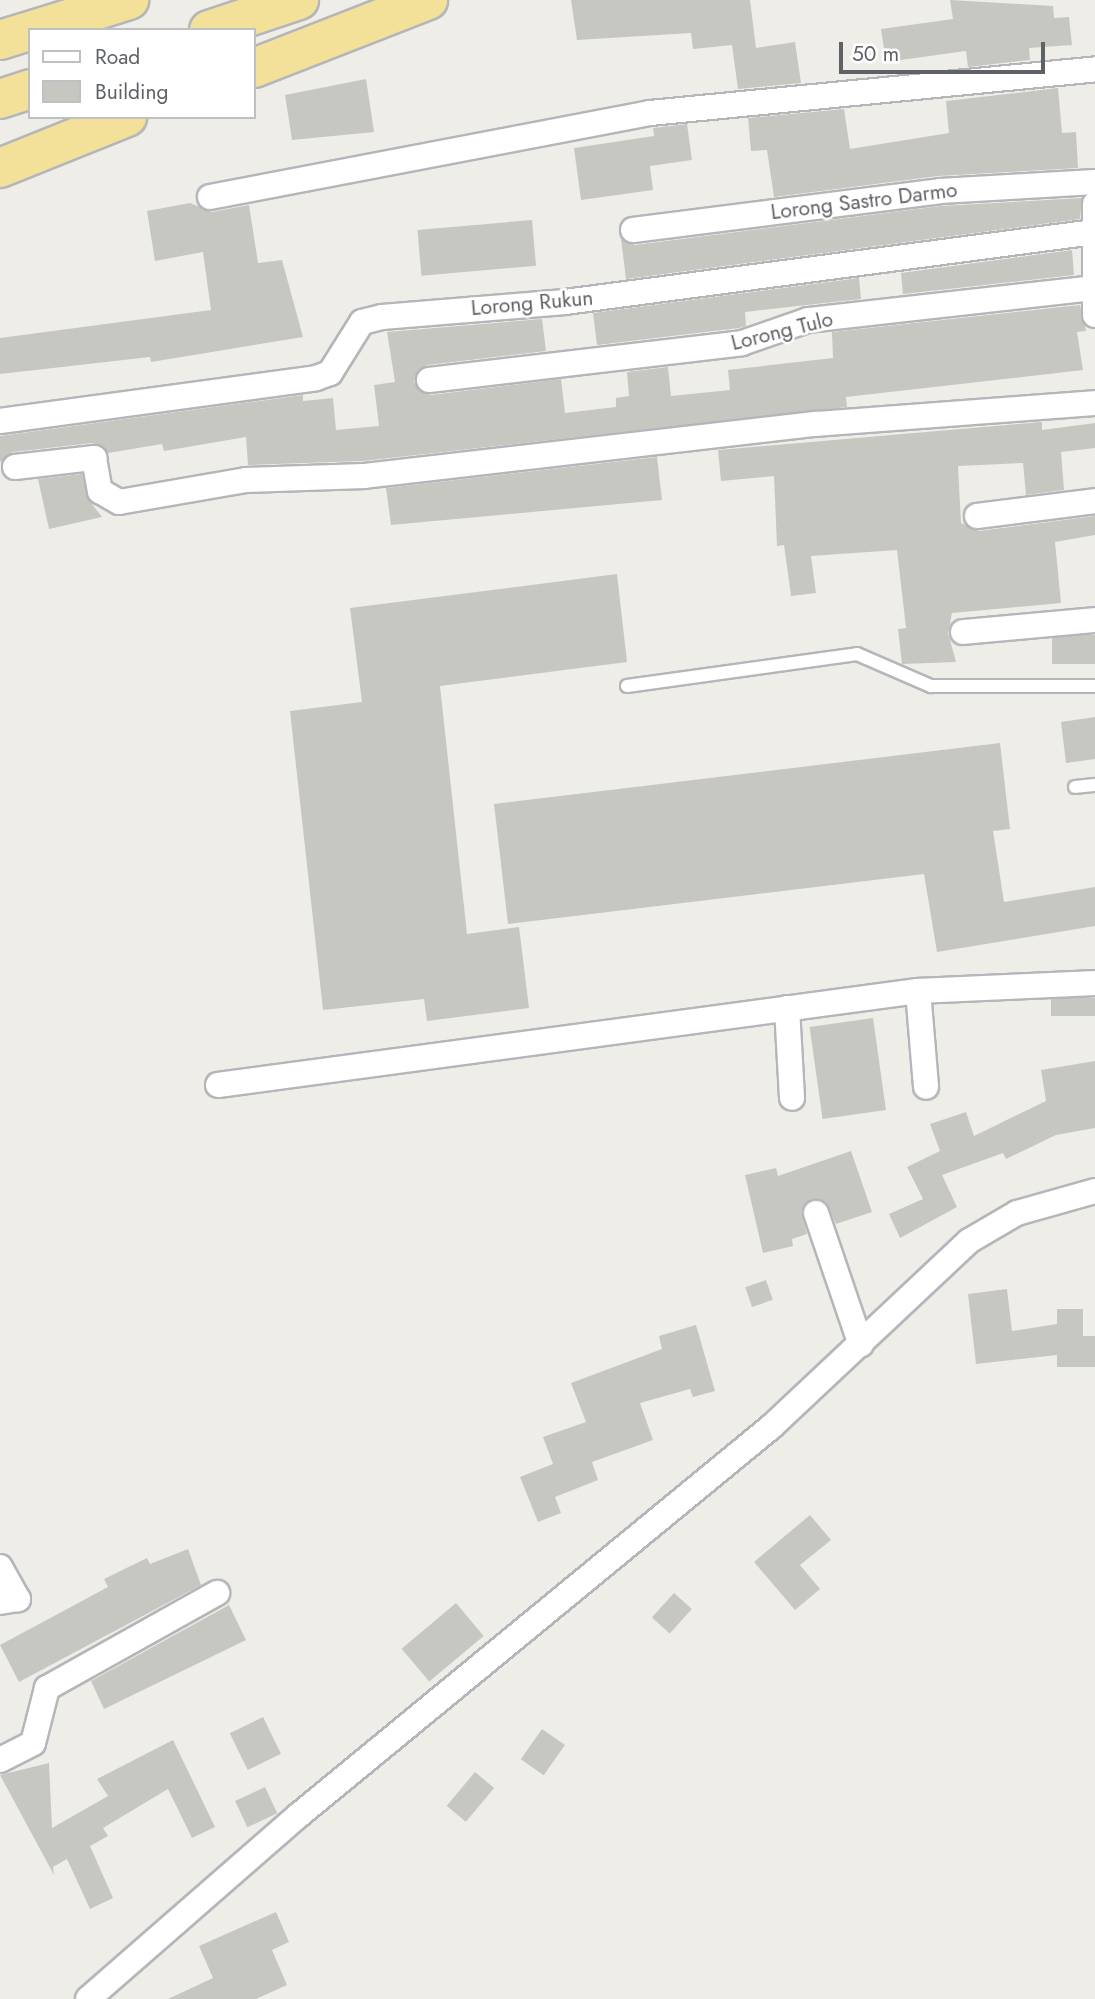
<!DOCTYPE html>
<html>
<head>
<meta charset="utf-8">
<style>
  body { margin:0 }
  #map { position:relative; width:1095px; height:1999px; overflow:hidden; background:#efede7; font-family:Jost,sans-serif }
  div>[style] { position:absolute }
  .building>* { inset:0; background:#c7c7c1; transform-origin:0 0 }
  .roads { filter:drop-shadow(2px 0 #b4b6ba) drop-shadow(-2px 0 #b4b6ba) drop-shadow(0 2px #b4b6ba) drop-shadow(0 -2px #b4b6ba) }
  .lane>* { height:12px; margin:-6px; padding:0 6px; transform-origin:6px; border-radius:6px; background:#fff }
  .street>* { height:24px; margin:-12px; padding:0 12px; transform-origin:12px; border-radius:12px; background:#fff }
  .highway>* { height:38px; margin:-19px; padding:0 19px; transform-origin:19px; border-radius:19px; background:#f3e19a }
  span { translate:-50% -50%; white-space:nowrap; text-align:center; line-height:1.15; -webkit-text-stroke:5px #fff; paint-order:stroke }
  .street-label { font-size:21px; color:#5e6165 }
  .legend { position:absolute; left:28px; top:28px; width:228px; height:91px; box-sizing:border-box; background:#fff; border:2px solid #bfc0c1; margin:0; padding:9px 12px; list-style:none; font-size:21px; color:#5e6165 }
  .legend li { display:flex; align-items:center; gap:14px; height:35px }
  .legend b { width:35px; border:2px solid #bfc0c1 }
  .scale { position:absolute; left:839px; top:42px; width:206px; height:32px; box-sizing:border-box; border:4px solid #5e6165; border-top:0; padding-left:9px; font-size:21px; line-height:24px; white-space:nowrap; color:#5e6165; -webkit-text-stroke:5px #fff; paint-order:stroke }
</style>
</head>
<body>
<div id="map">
  <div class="building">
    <div style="clip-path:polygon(571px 0,750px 0,756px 48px,795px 42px,801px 83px,738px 89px,732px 45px,693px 49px,691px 33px,577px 40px)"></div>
    <div style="clip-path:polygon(950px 0,1053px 6px,1054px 18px,1069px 17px,1072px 45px,1029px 48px,1030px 60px,968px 67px,966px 51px,886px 62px,881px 29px,953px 19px)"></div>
    <div style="clip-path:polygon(366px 79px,374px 132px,292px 140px,285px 95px)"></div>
    <div style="clip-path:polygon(1058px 88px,1062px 133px,1076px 132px,1078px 168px,938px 176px,774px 197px,767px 150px,751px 151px,748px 118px,844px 109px,850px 149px,949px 133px,946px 101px)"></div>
    <div style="clip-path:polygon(687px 124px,692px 160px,650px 166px,653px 190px,581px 200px,574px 148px,654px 136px,653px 128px)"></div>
    <div style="clip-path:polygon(1082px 198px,1080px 219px,626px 279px,621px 239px,635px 245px,941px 206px)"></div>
    <div style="clip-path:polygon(190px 203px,212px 212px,249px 205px,258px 263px,282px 260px,303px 337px,151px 362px,150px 357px,0 374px,0 338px,211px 310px,203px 252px,155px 261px,147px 211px)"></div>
    <div style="left:532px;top:220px;width:46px;height:115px;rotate:85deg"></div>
    <div style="clip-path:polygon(1072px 250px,1074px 275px,903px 294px,901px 273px)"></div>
    <div style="clip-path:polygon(859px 278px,861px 299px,745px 312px,746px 326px,739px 328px,597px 345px,593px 313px)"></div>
    <div style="clip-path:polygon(1080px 305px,1086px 331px,1077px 332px,1083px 370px,846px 397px,847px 407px,363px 461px,248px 465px,246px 437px,164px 451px,162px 444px,108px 453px,92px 443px,13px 452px,0 462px,0 436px,303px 395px,303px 401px,333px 398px,336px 430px,379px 426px,374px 385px,395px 382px,387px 332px,542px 319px,546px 351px,427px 365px,414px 382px,431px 395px,561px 379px,565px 413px,616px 407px,616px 398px,629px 396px,627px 372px,668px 367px,671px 396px,730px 390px,728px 370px,833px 358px,832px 332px)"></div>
    <div style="clip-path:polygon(1042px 422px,1042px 430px,1095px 423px,1095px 448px,1061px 452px,1064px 490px,1026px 495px,1023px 463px,958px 466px,961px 523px,979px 531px,1095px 516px,1095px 535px,1055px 542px,1061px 603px,952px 613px,948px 633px,956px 662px,902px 664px,898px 629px,906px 628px,897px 550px,811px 556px,816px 593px,791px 596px,784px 545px,777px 546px,774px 476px,721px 481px,718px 450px)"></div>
    <div style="clip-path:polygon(657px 457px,662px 500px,391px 525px,386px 488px)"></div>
    <div style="clip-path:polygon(82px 474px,88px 499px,102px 517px,49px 529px,38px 479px)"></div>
    <div style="clip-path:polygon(617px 574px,627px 662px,440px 686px,467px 934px,519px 927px,529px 1008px,427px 1021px,424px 999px,323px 1010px,290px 711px,362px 702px,350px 608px)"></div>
    <div style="left:1095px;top:635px;width:29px;height:43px;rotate:90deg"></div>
    <div style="clip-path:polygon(1095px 717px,1095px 759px,1066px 763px,1061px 722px)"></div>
    <div style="clip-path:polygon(1000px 743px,1010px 829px,993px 831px,1004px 902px,1095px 887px,1095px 926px,937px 952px,924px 874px,508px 924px,494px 804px)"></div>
    <div style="left:1095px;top:998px;width:18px;height:44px;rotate:90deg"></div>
    <div style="left:873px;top:1018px;width:93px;height:64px;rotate:82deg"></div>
    <div style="clip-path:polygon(1095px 1061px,1095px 1128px,1056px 1135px,1006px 1159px,1003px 1153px,942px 1175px,957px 1207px,900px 1238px,889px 1214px,923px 1199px,907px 1167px,940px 1151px,930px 1124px,966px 1112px,974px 1136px,1046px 1101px,1041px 1070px)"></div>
    <div style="clip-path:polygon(851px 1151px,872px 1212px,836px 1224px,826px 1202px,811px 1199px,801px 1211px,807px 1234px,792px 1239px,793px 1246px,763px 1253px,745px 1175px,776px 1168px,778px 1176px)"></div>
    <div style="left:766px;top:1280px;width:21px;height:22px;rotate:71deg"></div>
    <div style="clip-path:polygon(1007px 1289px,1012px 1331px,1057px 1324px,1057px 1309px,1083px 1309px,1083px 1336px,1095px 1336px,1095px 1367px,1057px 1367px,1057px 1355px,976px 1364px,968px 1294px)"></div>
    <div style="clip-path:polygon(696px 1325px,715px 1391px,693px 1397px,690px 1389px,640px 1403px,653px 1440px,592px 1462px,598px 1480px,555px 1497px,561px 1513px,538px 1522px,520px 1477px,553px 1464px,543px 1437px,586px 1422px,571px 1383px,662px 1349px,659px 1336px)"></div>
    <div style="clip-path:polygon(810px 1515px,831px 1540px,800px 1565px,820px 1589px,795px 1610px,754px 1562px)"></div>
    <div style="clip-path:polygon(188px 1549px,201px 1585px,19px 1682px,0 1645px,108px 1587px,104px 1579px,147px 1558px,150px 1564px)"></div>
    <div style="left:674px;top:1593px;width:24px;height:33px;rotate:42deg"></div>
    <div style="left:456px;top:1603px;width:43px;height:71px;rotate:50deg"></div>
    <div style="clip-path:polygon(229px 1605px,246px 1640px,104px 1709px,91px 1681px)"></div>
    <div style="left:263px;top:1717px;width:41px;height:37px;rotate:64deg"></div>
    <div style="left:542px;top:1729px;width:28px;height:37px;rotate:35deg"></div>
    <div style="clip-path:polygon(173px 1740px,215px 1827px,192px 1838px,168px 1789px,103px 1828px,108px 1836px,90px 1846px,113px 1898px,90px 1909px,67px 1859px,53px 1867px,54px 1875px,0 1775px,49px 1763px,52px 1828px,108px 1796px,97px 1779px)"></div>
    <div style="left:475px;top:1772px;width:25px;height:44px;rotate:40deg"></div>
    <div style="left:265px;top:1787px;width:29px;height:33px;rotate:65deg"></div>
    <div style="clip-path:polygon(276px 1912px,289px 1942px,272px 1950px,287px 1985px,256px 1999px,168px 1999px,213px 1978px,199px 1946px)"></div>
  </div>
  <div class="roads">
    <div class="lane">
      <div style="left:627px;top:686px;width:232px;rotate:-7.9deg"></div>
      <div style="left:857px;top:654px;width:81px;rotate:23.4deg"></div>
      <div style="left:931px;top:686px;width:164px"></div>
      <div style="left:1075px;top:787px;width:20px;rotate:-6deg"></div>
    </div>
    <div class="street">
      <div style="left:210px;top:197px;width:448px;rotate:-10.8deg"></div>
      <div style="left:650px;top:113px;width:447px;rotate:-5.6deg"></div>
      <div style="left:1095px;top:204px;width:111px;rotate:90deg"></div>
      <div style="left:633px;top:230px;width:309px;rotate:-7.2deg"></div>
      <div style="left:940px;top:191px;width:155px;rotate:-3.3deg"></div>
      <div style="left:429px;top:380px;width:315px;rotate:-6.7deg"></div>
      <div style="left:742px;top:343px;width:70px;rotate:-19.2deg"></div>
      <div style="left:808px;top:320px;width:288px;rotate:-6.4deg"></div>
      <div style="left:0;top:421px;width:319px;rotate:-7.7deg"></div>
      <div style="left:316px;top:378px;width:15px;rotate:-20deg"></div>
      <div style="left:330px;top:373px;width:60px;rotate:-57.9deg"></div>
      <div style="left:362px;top:322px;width:21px;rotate:-14deg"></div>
      <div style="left:382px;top:317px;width:184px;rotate:-4.7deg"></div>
      <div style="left:565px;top:302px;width:534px;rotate:-7.54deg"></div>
      <div style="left:15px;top:467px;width:80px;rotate:-6.5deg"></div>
      <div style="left:94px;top:458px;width:34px;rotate:80deg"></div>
      <div style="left:100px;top:491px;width:22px;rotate:30deg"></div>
      <div style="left:119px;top:502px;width:129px;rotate:-9.8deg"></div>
      <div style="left:246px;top:480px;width:118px;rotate:-1.9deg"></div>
      <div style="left:364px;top:476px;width:455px;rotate:-6.6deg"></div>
      <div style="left:816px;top:424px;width:280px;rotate:-4.3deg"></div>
      <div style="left:977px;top:516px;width:119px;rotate:-7.2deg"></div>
      <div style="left:963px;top:632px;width:133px;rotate:-5.2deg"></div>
      <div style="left:918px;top:991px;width:96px;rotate:85.2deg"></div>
      <div style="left:787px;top:1008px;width:90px;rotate:86.8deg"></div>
      <div style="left:218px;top:1085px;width:706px;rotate:-7.65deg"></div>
      <div style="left:918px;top:991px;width:177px;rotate:-2.6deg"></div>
      <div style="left:816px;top:1213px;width:139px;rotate:71.2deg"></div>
      <div style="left:0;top:1567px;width:37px;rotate:61deg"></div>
      <div style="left:18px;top:1599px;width:18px;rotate:171deg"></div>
      <div style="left:0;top:1760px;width:37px;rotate:-27deg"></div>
      <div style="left:33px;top:1743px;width:57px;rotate:-75.7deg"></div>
      <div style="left:47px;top:1688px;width:195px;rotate:-29.2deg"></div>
      <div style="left:88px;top:1999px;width:280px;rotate:-41.1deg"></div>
      <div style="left:299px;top:1815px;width:612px;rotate:-39.43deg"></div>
      <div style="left:772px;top:1426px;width:270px;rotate:-43.2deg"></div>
      <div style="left:969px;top:1241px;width:56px;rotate:-30.3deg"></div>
      <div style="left:1017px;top:1213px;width:81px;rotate:-15.8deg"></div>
    </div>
    <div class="highway">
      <div style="left:33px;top:30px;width:101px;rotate:-17.4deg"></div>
      <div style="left:209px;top:30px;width:95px;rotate:-18.4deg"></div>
      <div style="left:0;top:40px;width:31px;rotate:-17deg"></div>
      <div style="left:254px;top:68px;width:187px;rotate:-21.3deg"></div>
      <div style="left:0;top:99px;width:32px;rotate:-18deg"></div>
      <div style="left:0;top:168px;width:137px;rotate:-21.9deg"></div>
    </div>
  </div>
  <div class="street-label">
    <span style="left:864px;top:201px;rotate:-7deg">Lorong Sastro Darmo</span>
    <span style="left:532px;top:303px;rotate:-5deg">Lorong Rukun</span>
    <span style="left:782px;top:331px;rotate:-14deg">Lorong Tulo</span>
  </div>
  <ul class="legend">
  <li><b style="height:9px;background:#fff"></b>Road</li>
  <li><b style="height:19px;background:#c7c7c1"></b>Building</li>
  </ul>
  <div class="scale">50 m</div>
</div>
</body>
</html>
